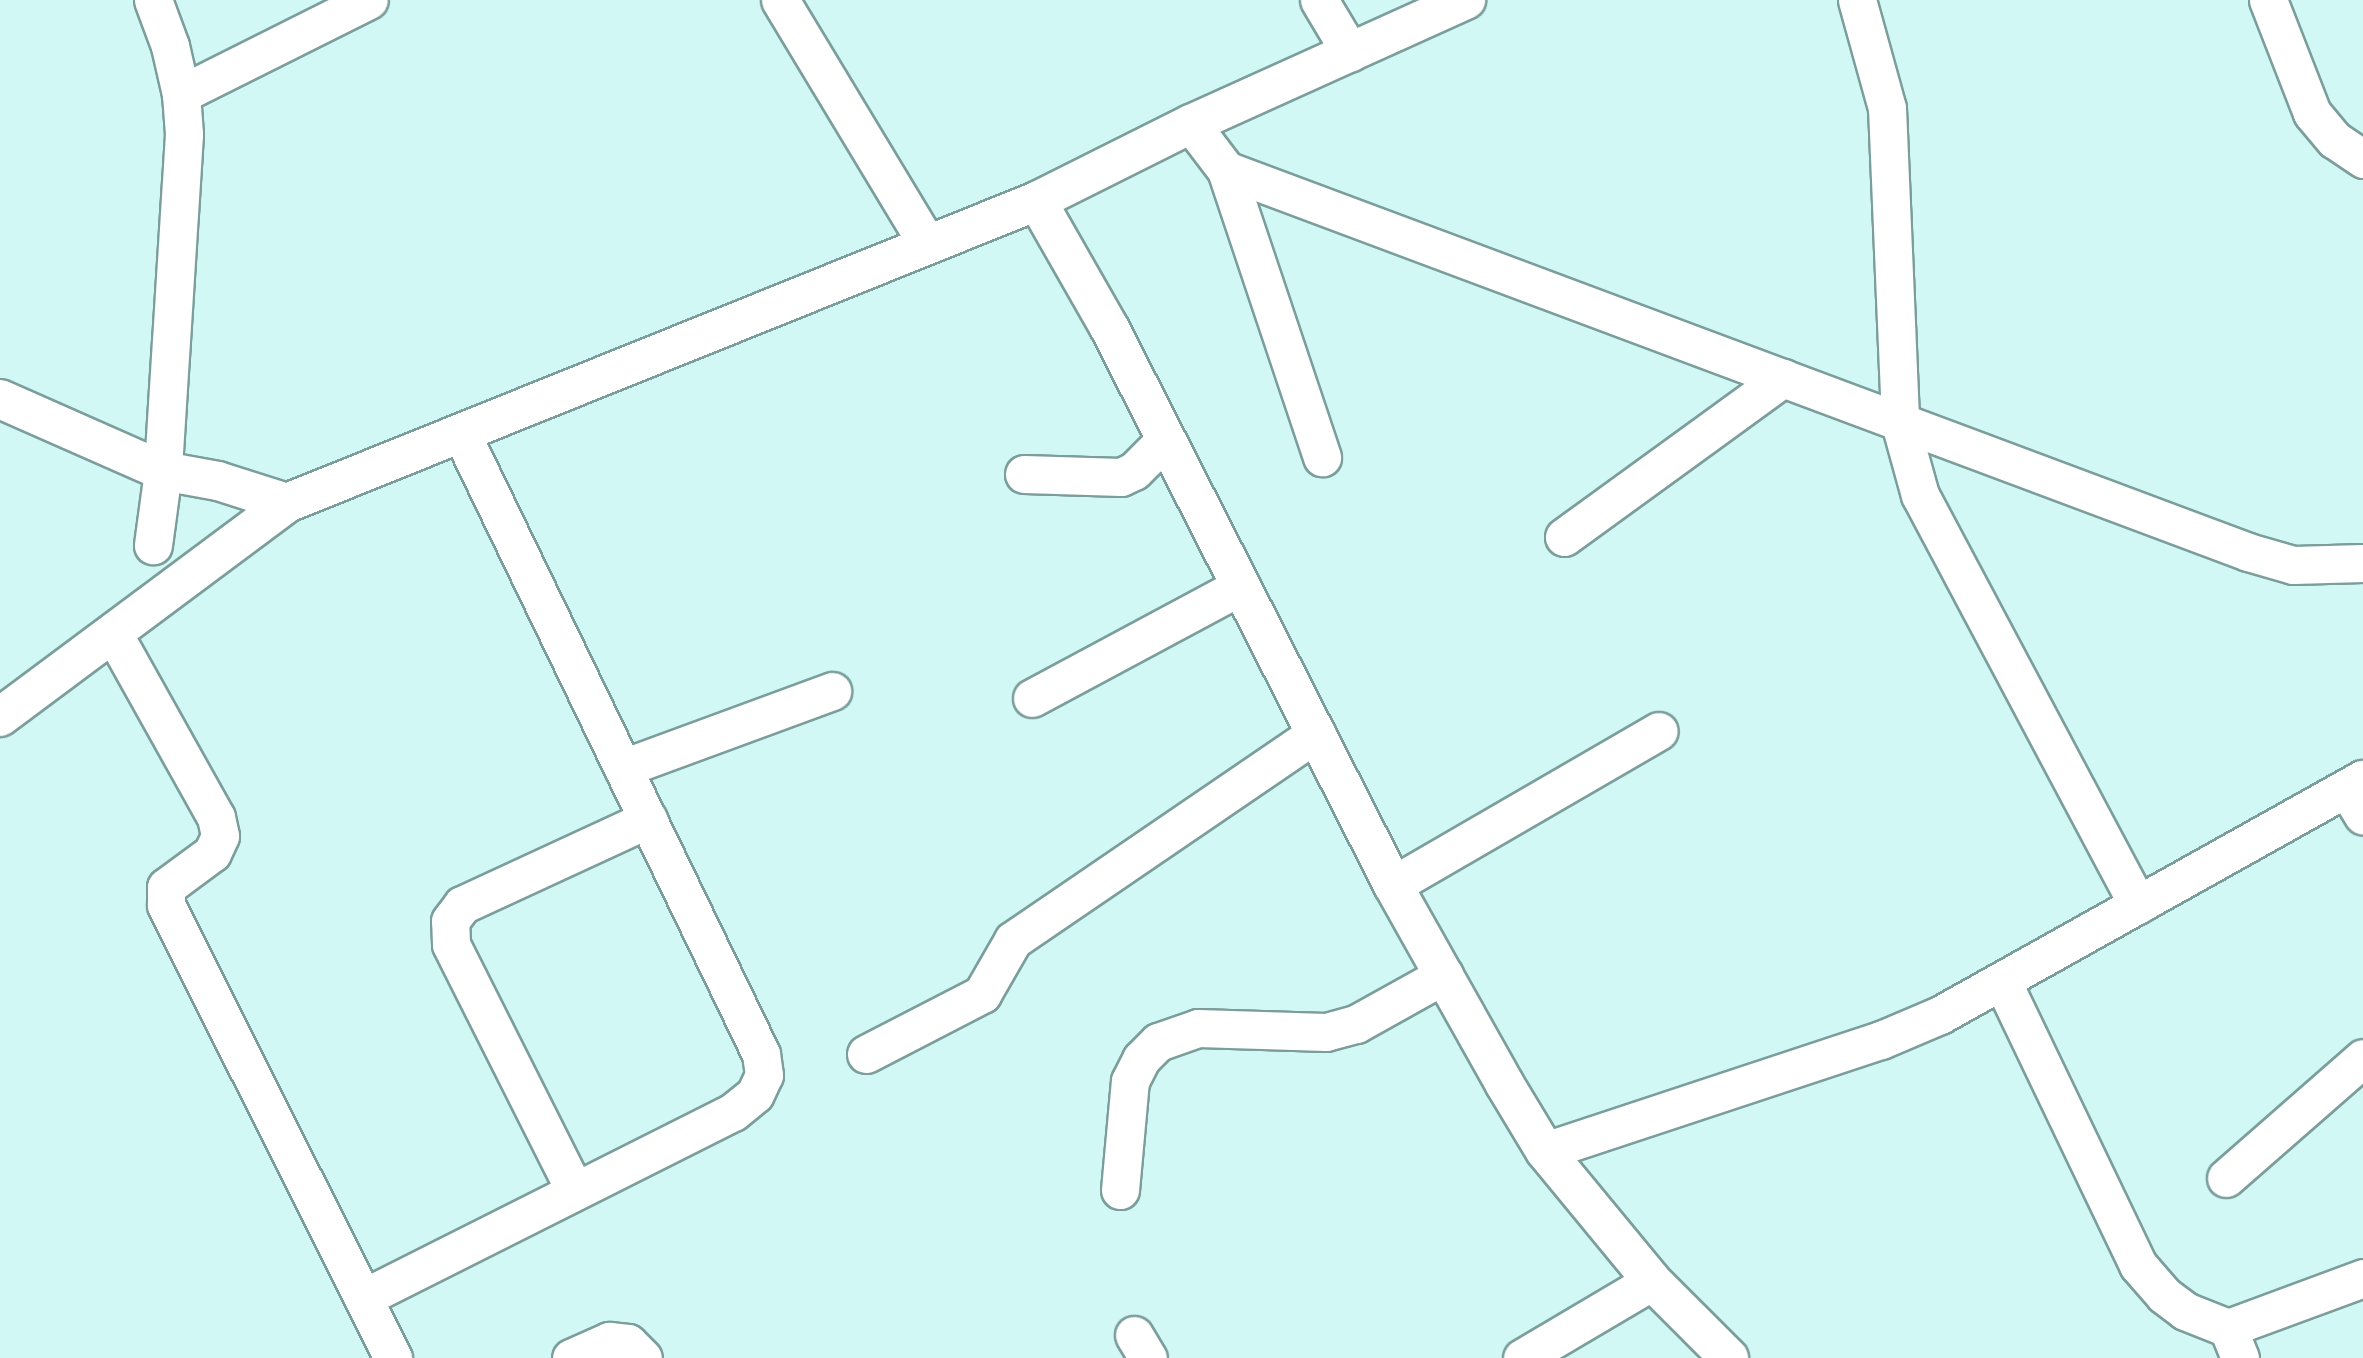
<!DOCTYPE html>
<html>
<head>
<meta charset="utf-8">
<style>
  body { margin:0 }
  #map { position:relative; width:2363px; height:1358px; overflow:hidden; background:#d2f8f5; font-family:Barlow,sans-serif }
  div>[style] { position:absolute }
  .roads { filter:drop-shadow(2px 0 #7b9e9c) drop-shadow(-2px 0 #7b9e9c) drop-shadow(0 2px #7b9e9c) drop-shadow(0 -2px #7b9e9c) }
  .minor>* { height:37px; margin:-18.5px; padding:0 18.5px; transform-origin:18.5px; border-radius:18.5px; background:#fff }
  .tertiary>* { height:38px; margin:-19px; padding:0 19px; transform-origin:19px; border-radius:19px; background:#fff }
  span { translate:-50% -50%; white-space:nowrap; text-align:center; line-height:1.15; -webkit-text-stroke:6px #fff; paint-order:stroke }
</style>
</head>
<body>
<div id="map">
  <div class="roads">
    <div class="minor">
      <div style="left:153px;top:0;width:49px;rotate:69.7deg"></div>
      <div style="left:170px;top:46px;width:49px;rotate:77.1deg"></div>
      <div style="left:181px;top:94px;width:40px;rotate:85.7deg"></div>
      <div style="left:184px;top:134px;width:338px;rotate:93.6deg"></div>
      <div style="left:163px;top:471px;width:75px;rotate:97.7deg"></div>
      <div style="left:780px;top:0;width:285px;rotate:58.9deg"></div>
      <div style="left:1319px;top:0;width:61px;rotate:59.2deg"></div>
      <div style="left:1857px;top:0;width:112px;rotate:74.5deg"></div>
      <div style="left:1887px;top:108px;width:315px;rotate:87.6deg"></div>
      <div style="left:1900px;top:423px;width:75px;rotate:74.5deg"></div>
      <div style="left:1920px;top:495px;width:464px;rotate:62deg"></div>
      <div style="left:2268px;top:0;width:121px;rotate:68.7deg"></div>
      <div style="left:2312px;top:113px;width:35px;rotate:50deg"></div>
      <div style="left:2335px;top:140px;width:34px;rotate:34deg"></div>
      <div style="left:181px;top:94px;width:210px;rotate:-26.6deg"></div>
      <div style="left:1191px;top:124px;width:58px;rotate:52.7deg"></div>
      <div style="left:1226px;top:170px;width:1091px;rotate:20.49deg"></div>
      <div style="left:2248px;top:552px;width:47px;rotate:16.1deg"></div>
      <div style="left:2293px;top:565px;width:70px;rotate:-1.6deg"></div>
      <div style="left:1226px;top:170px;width:303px;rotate:71.5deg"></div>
      <div style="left:1024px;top:474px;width:97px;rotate:1.8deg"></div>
      <div style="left:1121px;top:477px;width:14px;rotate:-25deg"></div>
      <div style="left:1134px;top:471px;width:45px;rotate:-45deg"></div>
      <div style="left:1564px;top:537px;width:271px;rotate:-36deg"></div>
      <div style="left:113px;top:633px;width:211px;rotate:60.8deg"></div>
      <div style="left:216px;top:817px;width:19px;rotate:78deg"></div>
      <div style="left:220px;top:836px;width:19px;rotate:115deg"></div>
      <div style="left:212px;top:853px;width:57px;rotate:143.5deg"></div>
      <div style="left:166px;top:887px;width:18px;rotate:90deg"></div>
      <div style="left:166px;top:905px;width:507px;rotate:63.38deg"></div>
      <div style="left:1032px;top:698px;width:237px;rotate:-28.2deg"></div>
      <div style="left:623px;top:768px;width:223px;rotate:-20.2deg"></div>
      <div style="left:2347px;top:789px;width:31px;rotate:59deg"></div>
      <div style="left:1393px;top:885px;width:307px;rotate:-30.1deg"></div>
      <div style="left:2002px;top:981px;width:315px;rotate:64.4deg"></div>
      <div style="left:2138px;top:1265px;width:40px;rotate:49deg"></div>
      <div style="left:2164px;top:1295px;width:26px;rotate:37deg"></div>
      <div style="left:2185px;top:1311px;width:46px;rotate:21.6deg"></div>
      <div style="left:866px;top:1054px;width:131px;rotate:-27.3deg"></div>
      <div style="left:982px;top:994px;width:62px;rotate:-60.1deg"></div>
      <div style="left:1013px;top:940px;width:367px;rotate:-34.3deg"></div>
      <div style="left:1545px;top:1151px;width:354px;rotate:-18.3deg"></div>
      <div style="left:1881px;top:1040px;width:64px;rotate:-23deg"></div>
      <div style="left:1940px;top:1015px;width:484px;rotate:-29.2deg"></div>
      <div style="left:2226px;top:1178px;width:182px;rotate:-41.2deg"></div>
      <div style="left:1120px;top:1190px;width:109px;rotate:-84.8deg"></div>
      <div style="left:1130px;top:1081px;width:25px;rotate:-63deg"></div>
      <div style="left:1141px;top:1059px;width:24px;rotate:-45deg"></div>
      <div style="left:1158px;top:1042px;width:42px;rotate:-19.3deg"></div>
      <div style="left:1198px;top:1028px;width:128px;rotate:1.8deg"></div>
      <div style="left:1326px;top:1032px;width:31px;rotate:-15deg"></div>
      <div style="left:1356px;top:1024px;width:101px;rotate:-29.1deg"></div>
      <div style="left:575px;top:1191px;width:276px;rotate:-116.7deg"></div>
      <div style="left:451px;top:944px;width:23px;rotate:-92deg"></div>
      <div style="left:450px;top:921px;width:20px;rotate:-53deg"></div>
      <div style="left:462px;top:905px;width:205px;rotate:-24.8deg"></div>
      <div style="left:363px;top:1298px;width:414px;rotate:-26.7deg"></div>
      <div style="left:733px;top:1112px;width:28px;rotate:-39deg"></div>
      <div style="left:755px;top:1094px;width:21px;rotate:-65deg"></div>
      <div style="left:764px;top:1075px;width:21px;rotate:-98deg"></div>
      <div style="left:761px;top:1054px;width:690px;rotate:-115.78deg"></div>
      <div style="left:1134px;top:1335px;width:27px;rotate:59deg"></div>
      <div style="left:571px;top:1358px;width:42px;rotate:-24.1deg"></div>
      <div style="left:609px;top:1341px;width:19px;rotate:6deg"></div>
      <div style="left:628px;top:1343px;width:21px;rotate:45deg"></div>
      <div style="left:1522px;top:1358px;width:151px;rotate:-30.6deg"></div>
      <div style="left:2240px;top:1358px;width:32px;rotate:-112deg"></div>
      <div style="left:2228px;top:1328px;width:144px;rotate:-20.3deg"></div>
    </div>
    <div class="tertiary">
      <div style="left:1037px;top:201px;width:145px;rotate:60.3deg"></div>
      <div style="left:1109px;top:327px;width:626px;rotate:63.03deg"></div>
      <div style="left:1393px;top:885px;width:227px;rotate:60.7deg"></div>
      <div style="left:1504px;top:1083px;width:79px;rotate:58.9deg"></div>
      <div style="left:1545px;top:1151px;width:168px;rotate:50.5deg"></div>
      <div style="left:1652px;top:1281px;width:109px;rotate:45deg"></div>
      <div style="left:0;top:399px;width:178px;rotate:23.8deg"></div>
      <div style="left:163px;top:471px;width:56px;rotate:10.3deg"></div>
      <div style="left:218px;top:481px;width:72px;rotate:17.7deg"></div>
      <div style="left:287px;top:503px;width:809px;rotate:-21.93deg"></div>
      <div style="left:1037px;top:201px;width:172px;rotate:-26.6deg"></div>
      <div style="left:1191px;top:124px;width:302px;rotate:-24.3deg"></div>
      <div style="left:0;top:717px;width:358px;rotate:-36.7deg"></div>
    </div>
  </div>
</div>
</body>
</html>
